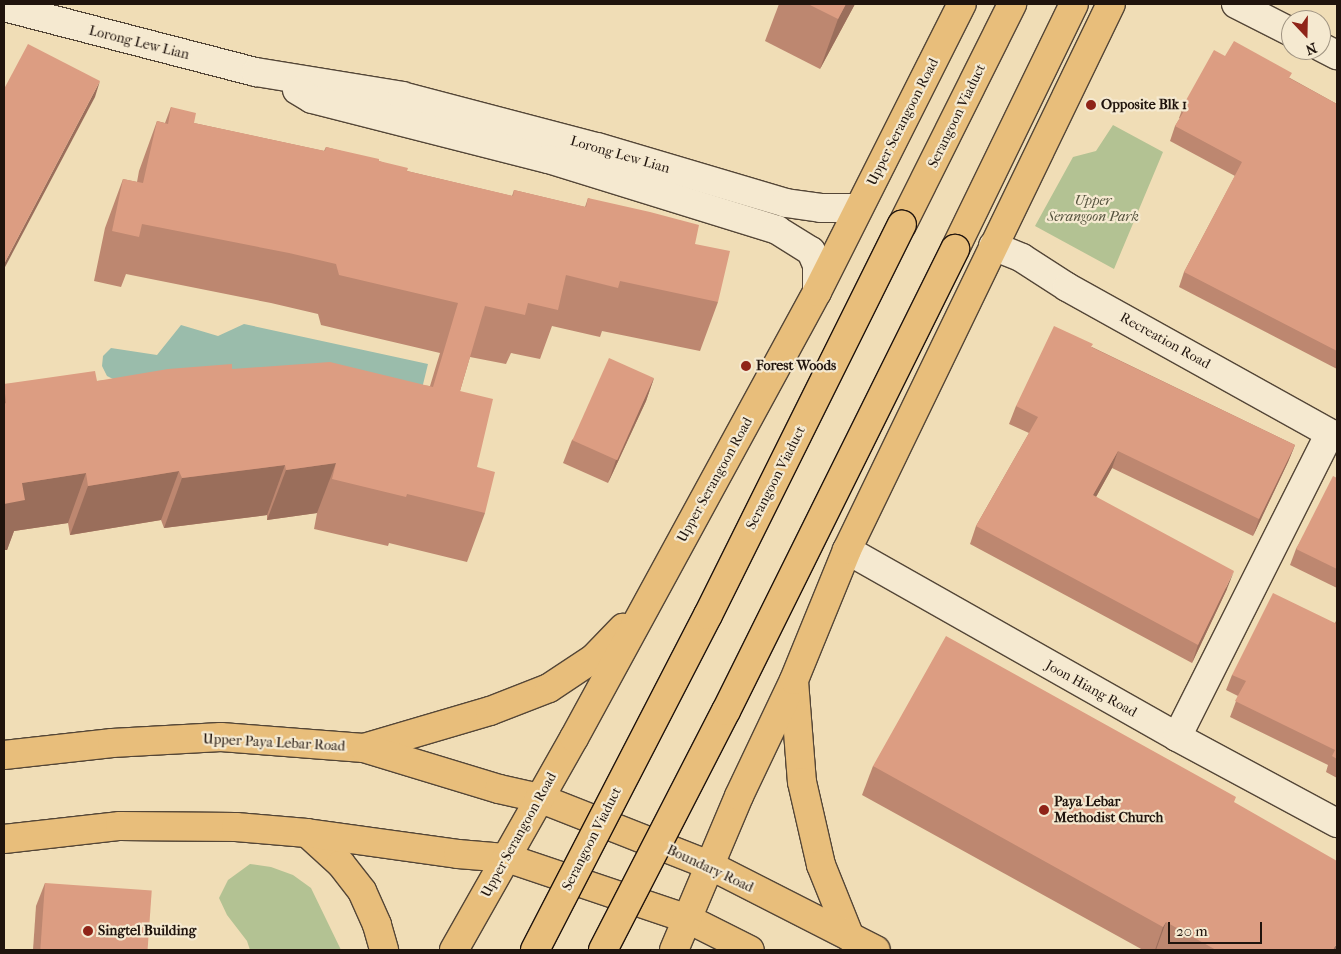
<!DOCTYPE html>
<html>
<head>
<meta charset="utf-8">
<style>
  body { margin:0 }
  #map { position:relative; width:1341px; height:954px; overflow:hidden; background:#f0ddb6; font-family:"IM FELL French Canon",serif }
  div>[style] { position:absolute }
  .green>* { inset:0; background:#b3c293 }
  .water>* { inset:0; background:#9abcab }
  .roads { filter:drop-shadow(1px 0 #544637) drop-shadow(-1px 0 #544637) drop-shadow(0 1px #544637) drop-shadow(0 -1px #544637) }
  .minor>* { height:28px; margin:-14px; padding:0 14px; transform-origin:14px; border-radius:14px; background:#f5e9d0 }
  .major>* { height:28px; margin:-14px; padding:0 14px; transform-origin:14px; border-radius:14px; background:#e8be7b }
  .bridges { filter:drop-shadow(1px 0 #20140d) drop-shadow(-1px 0 #20140d) drop-shadow(0 1px #20140d) drop-shadow(0 -1px #20140d) }
  .major-bridge>* { height:28px; margin:-14px; padding:0 14px; transform-origin:14px; border-radius:14px; background:#e8be7b }
  .wall>* { inset:0; background:#bd8770 }
  .shaded-wall>* { inset:0; background:#9a6e5b }
  .building>* { inset:0; background:#dc9d82; transform-origin:0 0 }
  .dots>* { width:14px; height:14px; translate:-50% -50%; box-sizing:border-box; border:2px solid #f5e9d0; border-radius:50% }
  span { translate:-50% -50%; white-space:nowrap; text-align:center; line-height:1.15; -webkit-text-stroke:4.5px #f5e9d0; paint-order:stroke }
  .street-label { font-size:14px; color:#20140d }
  .poi-label { font-size:14px; color:#20140d; font-weight:700 }
  .left { translate:0 -50%; text-align:left }
  .park-label { font-size:14px; color:#53513c; font-style:italic }
  .frame { position:absolute; inset:0; border:5px solid #20140d; pointer-events:none }
  .north { position:absolute; left:1281px; top:10px; width:50px; height:50px; box-sizing:border-box; background:#f5e9d0; border:1px solid #a09482; border-radius:50%; rotate:159deg; font-size:14px; font-weight:700; line-height:20px; text-align:center; color:#20140d }
  .north::after { content:''; display:block; margin:auto; width:18px; height:22px; background:#8f2418; clip-path:polygon(50% 0,100% 100%,50% 72%,0 100%) }
  .scale { position:absolute; left:1168px; top:922px; width:94px; height:22px; box-sizing:border-box; border:2px solid #20140d; border-top:0; padding-left:6px; font-size:15px; line-height:18px; white-space:nowrap; color:#20140d; -webkit-text-stroke:4px #f5e9d0; paint-order:stroke }
</style>
</head>
<body>
<div id="map">
  <div class="green">
    <div style="clip-path:polygon(1113px 125px,1163px 152px,1114px 269px,1035px 226px,1073px 157px,1096px 151px)"></div>
    <div style="clip-path:polygon(250px 864px,271px 867px,293px 875px,311px 888px,341px 950px,250px 950px,247px 941px,227px 915px,219px 898px,228px 880px)"></div>
  </div>
  <div class="water">
    <div style="clip-path:polygon(244px 324px,428px 364px,417px 409px,123px 384px,107px 376px,102px 366px,103px 356px,111px 348px,157px 355px,181px 325px,218px 336px)"></div>
  </div>
  <div class="roads">
    <div class="minor">
      <div style="left:1236px;top:4px;width:62px;rotate:27deg"></div>
      <div style="left:4px;top:7px;width:260px;rotate:14.5deg"></div>
      <div style="left:256px;top:72px;width:148px;rotate:9.3deg"></div>
      <div style="left:402px;top:96px;width:202px;rotate:14.7deg"></div>
      <div style="left:597px;top:147px;width:197px;rotate:16.5deg"></div>
      <div style="left:786px;top:203px;width:35px;rotate:8deg"></div>
      <div style="left:821px;top:208px;width:37px"></div>
      <div style="left:1321px;top:47px;width:18px;rotate:27deg"></div>
      <div style="left:297px;top:90px;width:17px;rotate:31deg"></div>
      <div style="left:312px;top:99px;width:244px;rotate:14.3deg"></div>
      <div style="left:548px;top:159px;width:240px;rotate:17.2deg"></div>
      <div style="left:777px;top:230px;width:40px;rotate:32deg"></div>
      <div style="left:811px;top:251px;width:15px;rotate:67deg"></div>
      <div style="left:817px;top:265px;width:27px;rotate:90deg"></div>
      <div style="left:993px;top:246px;width:31px;rotate:22deg"></div>
      <div style="left:1022px;top:258px;width:54px;rotate:32.8deg"></div>
      <div style="left:1067px;top:287px;width:309px;rotate:29.1deg"></div>
      <div style="left:847px;top:550px;width:379px;rotate:29.5deg"></div>
      <div style="left:1177px;top:737px;width:182px;rotate:28.3deg"></div>
      <div style="left:1177px;top:737px;width:340px;rotate:-63.3deg"></div>
    </div>
    <div class="major">
      <div style="left:902px;top:225px;width:247px;rotate:-63.5deg"></div>
      <div style="left:955px;top:249px;width:272px;rotate:-64.1deg"></div>
      <div style="left:794px;top:681px;width:101px;rotate:85.5deg"></div>
      <div style="left:802px;top:782px;width:85px;rotate:77.1deg"></div>
      <div style="left:821px;top:865px;width:78px;rotate:68.1deg"></div>
      <div style="left:364px;top:748px;width:131px;rotate:-16.4deg"></div>
      <div style="left:490px;top:711px;width:63px;rotate:-21.3deg"></div>
      <div style="left:549px;top:688px;width:54px;rotate:-33.7deg"></div>
      <div style="left:594px;top:658px;width:42px;rotate:-46deg"></div>
      <div style="left:4px;top:755px;width:109px;rotate:-6.3deg"></div>
      <div style="left:112px;top:743px;width:109px;rotate:-3.2deg"></div>
      <div style="left:221px;top:737px;width:143px;rotate:4.4deg"></div>
      <div style="left:364px;top:748px;width:141px;rotate:16.9deg"></div>
      <div style="left:499px;top:789px;width:41px;rotate:12.7deg"></div>
      <div style="left:539px;top:798px;width:183px;rotate:21.5deg"></div>
      <div style="left:709px;top:865px;width:187px;rotate:27deg"></div>
      <div style="left:307px;top:833px;width:46px;rotate:42.4deg"></div>
      <div style="left:341px;top:864px;width:34px;rotate:52deg"></div>
      <div style="left:362px;top:891px;width:37px;rotate:66deg"></div>
      <div style="left:377px;top:925px;width:26px;rotate:74deg"></div>
      <div style="left:4px;top:839px;width:117px;rotate:-6.4deg"></div>
      <div style="left:120px;top:826px;width:116px;rotate:0.5deg"></div>
      <div style="left:236px;top:827px;width:71px;rotate:4.8deg"></div>
      <div style="left:307px;top:833px;width:152px;rotate:7.9deg"></div>
      <div style="left:458px;top:854px;width:49px;rotate:4.7deg"></div>
      <div style="left:507px;top:858px;width:191px;rotate:18.6deg"></div>
      <div style="left:688px;top:919px;width:69px;rotate:26.6deg"></div>
      <div style="left:454px;top:950px;width:244px;rotate:-60.5deg"></div>
      <div style="left:574px;top:738px;width:508px;rotate:-61.42deg"></div>
      <div style="left:817px;top:292px;width:322px;rotate:-63.3deg"></div>
      <div style="left:674px;top:950px;width:167px;rotate:-67.1deg"></div>
      <div style="left:739px;top:796px;width:128px;rotate:-64.6deg"></div>
      <div style="left:794px;top:680px;width:140px;rotate:-67.8deg"></div>
      <div style="left:847px;top:550px;width:606px;rotate:-64.2deg"></div>
    </div>
  </div>
  <div class="bridges">
    <div class="major-bridge">
      <div style="left:535px;top:950px;width:377px;rotate:-62.7deg"></div>
      <div style="left:708px;top:615px;width:436px;rotate:-63.6deg"></div>
      <div style="left:603px;top:950px;width:269px;rotate:-62.8deg"></div>
      <div style="left:726px;top:711px;width:516px;rotate:-63.63deg"></div>
    </div>
  </div>
  <div class="wall">
    <div style="clip-path:polygon(779px 4px,855px 4px,820px 69px,765px 41px)"></div>
    <div style="clip-path:polygon(1225px 56px,1290px 78px,1337px 104px,1337px 369px,1179px 287px,1184px 272px,1235px 176px,1170px 141px,1175px 126px,1180px 118px,1179px 118px,1185px 102px)"></div>
    <div style="clip-path:polygon(171px 107px,194px 123px,324px 151px,326px 147px,379px 161px,407px 171px,512px 196px,514px 190px,585px 207px,588px 198px,695px 244px,718px 302px,700px 351px,602px 331px,600px 337px,552px 326px,540px 359px,511px 353px,506px 364px,470px 357px,460px 391px,477px 467px,485px 513px,467px 562px,389px 543px,388px 546px,314px 529px,317px 513px,267px 520px,267px 515px,164px 528px,161px 520px,70px 535px,68px 523px,14px 531px,7px 550px,4px 550px,4px 384px,97px 381px,232px 369px,430px 386px,440px 353px,321px 325px,318px 314px,271px 303px,126px 274px,121px 287px,94px 281px,105px 228px,123px 179px,137px 182px,139px 171px,157px 121px,165px 123px)"></div>
    <div style="clip-path:polygon(1092px 347px,1295px 445px,1288px 462px,1253px 536px,1112px 468px,1096px 497px,1227px 589px,1192px 663px,970px 544px,976px 526px,1029px 433px,1009px 424px,1016px 406px)"></div>
    <div style="clip-path:polygon(654px 378px,646px 401px,608px 483px,563px 463px,572px 440px)"></div>
    <div style="clip-path:polygon(1337px 478px,1337px 588px,1290px 565px,1296px 549px)"></div>
    <div style="clip-path:polygon(1336px 621px,1337px 621px,1337px 778px,1326px 772px,1328px 765px,1230px 717px,1238px 696px,1226px 690px,1232px 675px,1335px 623px)"></div>
    <div style="clip-path:polygon(873px 766px,1234px 803px,1337px 950px,1143px 950px,862px 795px)"></div>
    <div style="clip-path:polygon(45px 883px,148px 950px,33px 950px,36px 906px)"></div>
  </div>
  <div class="shaded-wall">
    <div style="clip-path:polygon(846px 4px,855px 4px,820px 69px,838px 19px)"></div>
    <div style="clip-path:polygon(100px 81px,95px 97px,4px 269px,4px 264px)"></div>
    <div style="clip-path:polygon(654px 378px,646px 401px,608px 483px,616px 460px)"></div>
    <div style="clip-path:polygon(1295px 445px,1288px 462px,1253px 536px,1259px 519px)"></div>
    <div style="clip-path:polygon(1118px 451px,1112px 468px,1087px 513px,1093px 495px)"></div>
    <div style="clip-path:polygon(336px 463px,317px 513px,267px 520px,286px 470px)"></div>
    <div style="clip-path:polygon(285px 465px,267px 515px,164px 528px,182px 478px)"></div>
    <div style="clip-path:polygon(179px 471px,161px 520px,70px 535px,88px 486px)"></div>
    <div style="clip-path:polygon(86px 473px,68px 523px,14px 531px,7px 550px,4px 550px,4px 504px,22px 483px)"></div>
    <div style="clip-path:polygon(1234px 571px,1227px 589px,1192px 663px,1198px 645px)"></div>
    <div style="clip-path:polygon(1166px 922px,1156px 950px,1155px 950px,1163px 927px)"></div>
    <div style="clip-path:polygon(1337px 943px,1337px 950px,1333px 950px)"></div>
  </div>
  <div class="building">
    <div style="clip-path:polygon(808px 4px,846px 4px,838px 19px)"></div>
    <div style="clip-path:polygon(1234px 41px,1292px 73px,1289px 78px,1337px 104px,1337px 351px,1184px 272px,1242px 162px,1175px 126px,1188px 104px,1185px 102px,1214px 50px,1225px 56px)"></div>
    <div style="clip-path:polygon(28px 44px,100px 81px,4px 264px,4px 89px)"></div>
    <div style="clip-path:polygon(171px 107px,196px 113px,194px 123px,325px 151px,326px 147px,379px 159px,379px 161px,408px 168px,407px 171px,513px 196px,514px 190px,586px 207px,588px 198px,650px 212px,699px 225px,695px 244px,730px 251px,718px 302px,620px 281px,618px 288px,566px 275px,558px 310px,528px 303px,525px 315px,485px 306px,460px 391px,493px 399px,477px 467px,495px 472px,485px 513px,407px 494px,406px 497px,332px 479px,336px 463px,286px 470px,285px 465px,182px 478px,179px 471px,88px 486px,86px 473px,22px 483px,25px 500px,4px 504px,4px 404px,6px 403px,4px 384px,95px 371px,97px 381px,168px 369px,232px 364px,232px 369px,330px 362px,433px 387px,458px 303px,339px 275px,336px 264px,289px 253px,142px 224px,139px 237px,112px 231px,123px 179px,143px 183px,157px 121px,168px 124px)"></div>
    <div style="clip-path:polygon(1054px 326px,1093px 344px,1091px 347px,1295px 445px,1259px 519px,1118px 451px,1093px 495px,1234px 571px,1198px 645px,976px 526px,1038px 417px,1016px 406px)"></div>
    <div style="left:609px;top:358px;width:49px;height:90px;rotate:24deg"></div>
    <div style="clip-path:polygon(1333px 476px,1337px 478px,1337px 569px,1296px 549px)"></div>
    <div style="clip-path:polygon(1273px 593px,1337px 624px,1337px 759px,1332px 756px,1335px 750px,1235px 701px,1246px 681px,1232px 675px)"></div>
    <div style="clip-path:polygon(946px 636px,1236px 797px,1234px 802px,1337px 861px,1337px 943px,1333px 950px,1216px 950px,1166px 922px,1163px 927px,873px 766px)"></div>
    <div style="left:45px;top:883px;width:107px;height:67px;rotate:4deg"></div>
  </div>
  <div class="dots">
    <div style="left:1091px;top:105px;background:#8f2418"></div>
    <div style="left:746px;top:366px;background:#8f2418"></div>
    <div style="left:1044px;top:810px;background:#8f2418"></div>
    <div style="left:88px;top:931px;background:#8f2418"></div>
  </div>
  <div class="street-label">
    <span style="left:139px;top:43px;rotate:14deg">Lorong Lew Lian</span>
    <span style="left:957px;top:116px;rotate:-64deg">Serangoon Viaduct</span>
    <span style="left:903px;top:122px;rotate:-63deg">Upper Serangoon Road</span>
    <span style="left:620px;top:155px;rotate:16deg">Lorong Lew Lian</span>
    <span style="left:1165px;top:341px;rotate:29deg">Recreation Road</span>
    <span style="left:776px;top:478px;rotate:-63deg">Serangoon Viaduct</span>
    <span style="left:715px;top:480px;rotate:-61deg">Upper Serangoon Road</span>
    <span style="left:1091px;top:689px;rotate:29deg">Joon Hiang Road</span>
    <span style="left:274px;top:743px;rotate:3deg">Upper Paya Lebar Road</span>
    <span style="left:519px;top:835px;rotate:-61deg">Upper Serangoon Road</span>
    <span style="left:592px;top:839px;rotate:-63deg">Serangoon Viaduct</span>
    <span style="left:710px;top:869px;rotate:25deg">Boundary Road</span>
  </div>
  <div class="poi-label">
    <span class="left" style="left:1101px;top:105px">Opposite Blk 1</span>
    <span class="left" style="left:756px;top:366px">Forest Woods</span>
    <span class="left" style="left:1054px;top:810px">Paya Lebar<br>Methodist Church</span>
    <span class="left" style="left:98px;top:931px">Singtel Building</span>
  </div>
  <div class="park-label">
    <span style="left:1093px;top:209px">Upper<br>Serangoon Park</span>
  </div>
  <div class="frame"></div>
  <div class="north">N</div>
  <div class="scale">20 m</div>
</div>
</body>
</html>
